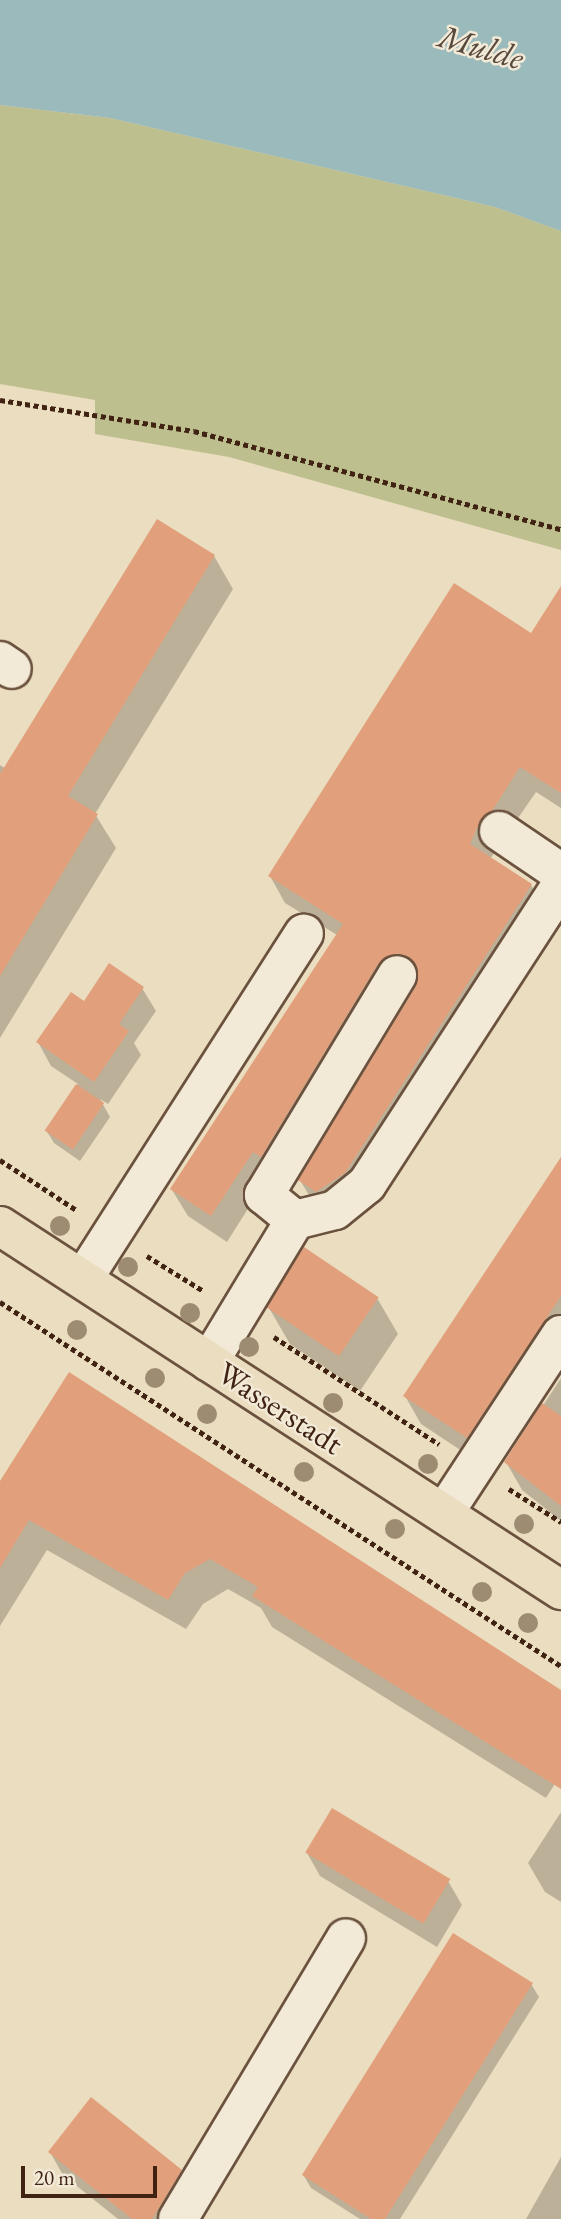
<!DOCTYPE html>
<html>
<head>
<meta charset="utf-8">
<style>
  body { margin:0 }
  #map { position:relative; width:561px; height:2219px; overflow:hidden; background:#ebddc0; font-family:"EB Garamond",serif }
  div>[style] { position:absolute }
  .green>* { inset:0; background:#bdbf8e }
  .water>* { inset:0; background:#9bbabb }
  .shadow>* { inset:0; background:#0003 }
  .building>* { inset:0; background:#e1a07b; transform-origin:0 0 }
  .path>* { height:4.5px; margin-top:-2.25px; transform-origin:0; background:repeating-linear-gradient(90deg,#402313 0 5px,transparent 0 8.5px) }
  .roads { filter:drop-shadow(2px 0 #6b523e) drop-shadow(-2px 0 #6b523e) drop-shadow(0 2px #6b523e) drop-shadow(0 -2px #6b523e) }
  .minor>* { height:38px; margin:-19px; padding:0 19px; transform-origin:19px; border-radius:19px; background:#f2e9d6 }
  .major>* { height:38px; margin:-19px; padding:0 19px; transform-origin:19px; border-radius:19px; background:#ebddc0 }
  .trees>* { width:20px; height:20px; margin:-10px; border-radius:50%; background:#9e8c72 }
  span { translate:-50% -50%; white-space:nowrap; text-align:center; line-height:1.15; -webkit-text-stroke:5px #f2e9d6; paint-order:stroke }
  .street-label { font-size:32px; color:#402313 }
  .water-label { font-size:33px; color:#57493d; font-style:italic }
  .scale { position:absolute; left:21px; top:2166px; width:136px; height:32px; box-sizing:border-box; border:4px solid #402313; border-top:0; padding-left:9px; font-size:21px; line-height:24px; white-space:nowrap; color:#402313; -webkit-text-stroke:5px #f2e9d6; paint-order:stroke }
</style>
</head>
<body>
<div id="map">
  <div class="green">
    <div style="clip-path:polygon(0 105px,110px 118px,495px 207px,561px 231px,561px 550px,229px 457px,95px 434px,95px 400px,0 384px)"></div>
  </div>
  <div class="water">
    <div style="clip-path:polygon(0 0,561px 0,561px 231px,495px 207px,110px 118px,0 105px)"></div>
  </div>
  <div class="shadow">
    <div style="clip-path:polygon(214px 556px,233px 589px,95px 814px,116px 848px,0 1038px,0 765px,6px 769px)"></div>
    <div style="clip-path:polygon(561px 590px,561px 808px,536px 792px,490px 859px,531px 885px,546px 912px,360px 1200px,316px 1207px,300px 1180px,418px 986px,414px 979px,268px 1177px,227px 1242px,188px 1216px,172px 1190px,337px 935px,285px 903px,270px 876px,531px 635px)"></div>
    <div style="clip-path:polygon(142px 988px,156px 1011px,134px 1043px,141px 1055px,108px 1104px,100px 1099px,110px 1117px,80px 1161px,54px 1143px,46px 1130px,78px 1084px,51px 1066px,38px 1042px,84px 1003px)"></div>
    <div style="clip-path:polygon(561px 1188px,561px 1349px,483px 1465px,421px 1424px,405px 1396px)"></div>
    <div style="clip-path:polygon(377px 1298px,398px 1334px,360px 1391px,290px 1344px,269px 1308px)"></div>
    <div style="clip-path:polygon(70px 1375px,561px 1692px,561px 1774px,546px 1798px,272px 1627px,261px 1608px,228px 1589px,203px 1604px,186px 1629px,47px 1550px,0 1626px,0 1485px)"></div>
    <div style="clip-path:polygon(561px 1378px,561px 1521px,522px 1490px,506px 1462px)"></div>
    <div style="clip-path:polygon(561px 1812px,561px 1902px,545px 1892px,528px 1863px)"></div>
    <div style="clip-path:polygon(307px 1853px,448px 1881px,462px 1905px,437px 1947px,320px 1876px)"></div>
    <div style="clip-path:polygon(531px 1984px,539px 1997px,400px 2219px,360px 2219px,311px 2188px,304px 2176px)"></div>
    <div style="clip-path:polygon(50px 2152px,181px 2171px,194px 2194px,178px 2219px,118px 2219px,63px 2175px)"></div>
    <div style="clip-path:polygon(561px 2157px,561px 2219px,526px 2219px)"></div>
  </div>
  <div class="building">
    <div style="clip-path:polygon(157px 519px,215px 555px,68px 796px,98px 814px,0 976px,0 774px)"></div>
    <div style="clip-path:polygon(454px 583px,531px 633px,561px 586px,561px 793px,520px 767px,492px 811px,481px 819px,470px 844px,532px 884px,345px 1173px,316px 1192px,298px 1180px,416px 986px,416px 965px,398px 953px,378px 964px,261px 1157px,253px 1152px,211px 1216px,170px 1189px,343px 924px,268px 876px)"></div>
    <div style="clip-path:polygon(109px 963px,144px 987px,119px 1024px,129px 1031px,94px 1082px,36px 1042px,71px 992px,84px 1001px)"></div>
    <div style="left:76px;top:1084px;width:34px;height:56px;rotate:34deg"></div>
    <div style="clip-path:polygon(561px 1157px,561px 1296px,467px 1438px,403px 1396px)"></div>
    <div style="left:304px;top:1247px;width:90px;height:71px;rotate:34deg"></div>
    <div style="clip-path:polygon(69px 1372px,561px 1690px,561px 1789px,252px 1596px,258px 1587px,210px 1559px,185px 1573px,168px 1600px,29px 1520px,0 1568px,0 1481px)"></div>
    <div style="clip-path:polygon(542px 1403px,561px 1416px,561px 1506px,504px 1462px)"></div>
    <div style="left:332px;top:1808px;width:138px;height:52px;rotate:31deg"></div>
    <div style="clip-path:polygon(453px 1933px,533px 1983px,385px 2219px,371px 2219px,302px 2175px)"></div>
    <div style="clip-path:polygon(91px 2097px,182px 2170px,152px 2219px,132px 2219px,48px 2152px)"></div>
  </div>
  <div class="path">
    <div style="left:0;top:400px;width:196px;rotate:9.1deg"></div>
    <div style="left:194px;top:431px;width:380px;rotate:15deg"></div>
    <div style="left:0;top:1160px;width:93px;rotate:33.2deg"></div>
    <div style="left:147px;top:1256px;width:65px;rotate:31.7deg"></div>
    <div style="left:0;top:1302px;width:669px;rotate:32.98deg"></div>
    <div style="left:274px;top:1337px;width:197px;rotate:33deg"></div>
    <div style="left:509px;top:1489px;width:62px;rotate:32.4deg"></div>
  </div>
  <div class="roads">
    <div class="minor">
      <div style="left:0;top:661px;width:14px;rotate:34deg"></div>
      <div style="left:499px;top:831px;width:75px;rotate:34.1deg"></div>
      <div style="left:295px;top:1220px;width:41px;rotate:-14deg"></div>
      <div style="left:335px;top:1210px;width:41px;rotate:-39.1deg"></div>
      <div style="left:367px;top:1184px;width:356px;rotate:-57deg"></div>
      <div style="left:83px;top:1279px;width:410px;rotate:-57.4deg"></div>
      <div style="left:209px;top:1362px;width:166px;rotate:-58.8deg"></div>
      <div style="left:295px;top:1220px;width:40px;rotate:-141deg"></div>
      <div style="left:264px;top:1195px;width:257px;rotate:-58.8deg"></div>
      <div style="left:444px;top:1513px;width:213px;rotate:-56.7deg"></div>
      <div style="left:178px;top:2219px;width:327px;rotate:-59.1deg"></div>
    </div>
    <div class="major">
      <div style="left:0;top:1226px;width:669px;rotate:32.98deg"></div>
    </div>
  </div>
  <div class="trees">
    <div style="left:60px;top:1226px"></div>
    <div style="left:128px;top:1267px"></div>
    <div style="left:190px;top:1313px"></div>
    <div style="left:77px;top:1330px"></div>
    <div style="left:249px;top:1347px"></div>
    <div style="left:155px;top:1378px"></div>
    <div style="left:333px;top:1403px"></div>
    <div style="left:207px;top:1414px"></div>
    <div style="left:428px;top:1464px"></div>
    <div style="left:304px;top:1472px"></div>
    <div style="left:524px;top:1524px"></div>
    <div style="left:395px;top:1529px"></div>
    <div style="left:482px;top:1592px"></div>
    <div style="left:528px;top:1623px"></div>
  </div>
  <div class="street-label">
    <span style="left:280px;top:1408px;rotate:33deg">Wasserstadt</span>
  </div>
  <div class="water-label">
    <span style="left:481px;top:47px;rotate:16deg">Mulde</span>
  </div>
  <div class="scale">20 m</div>
</div>
</body>
</html>
